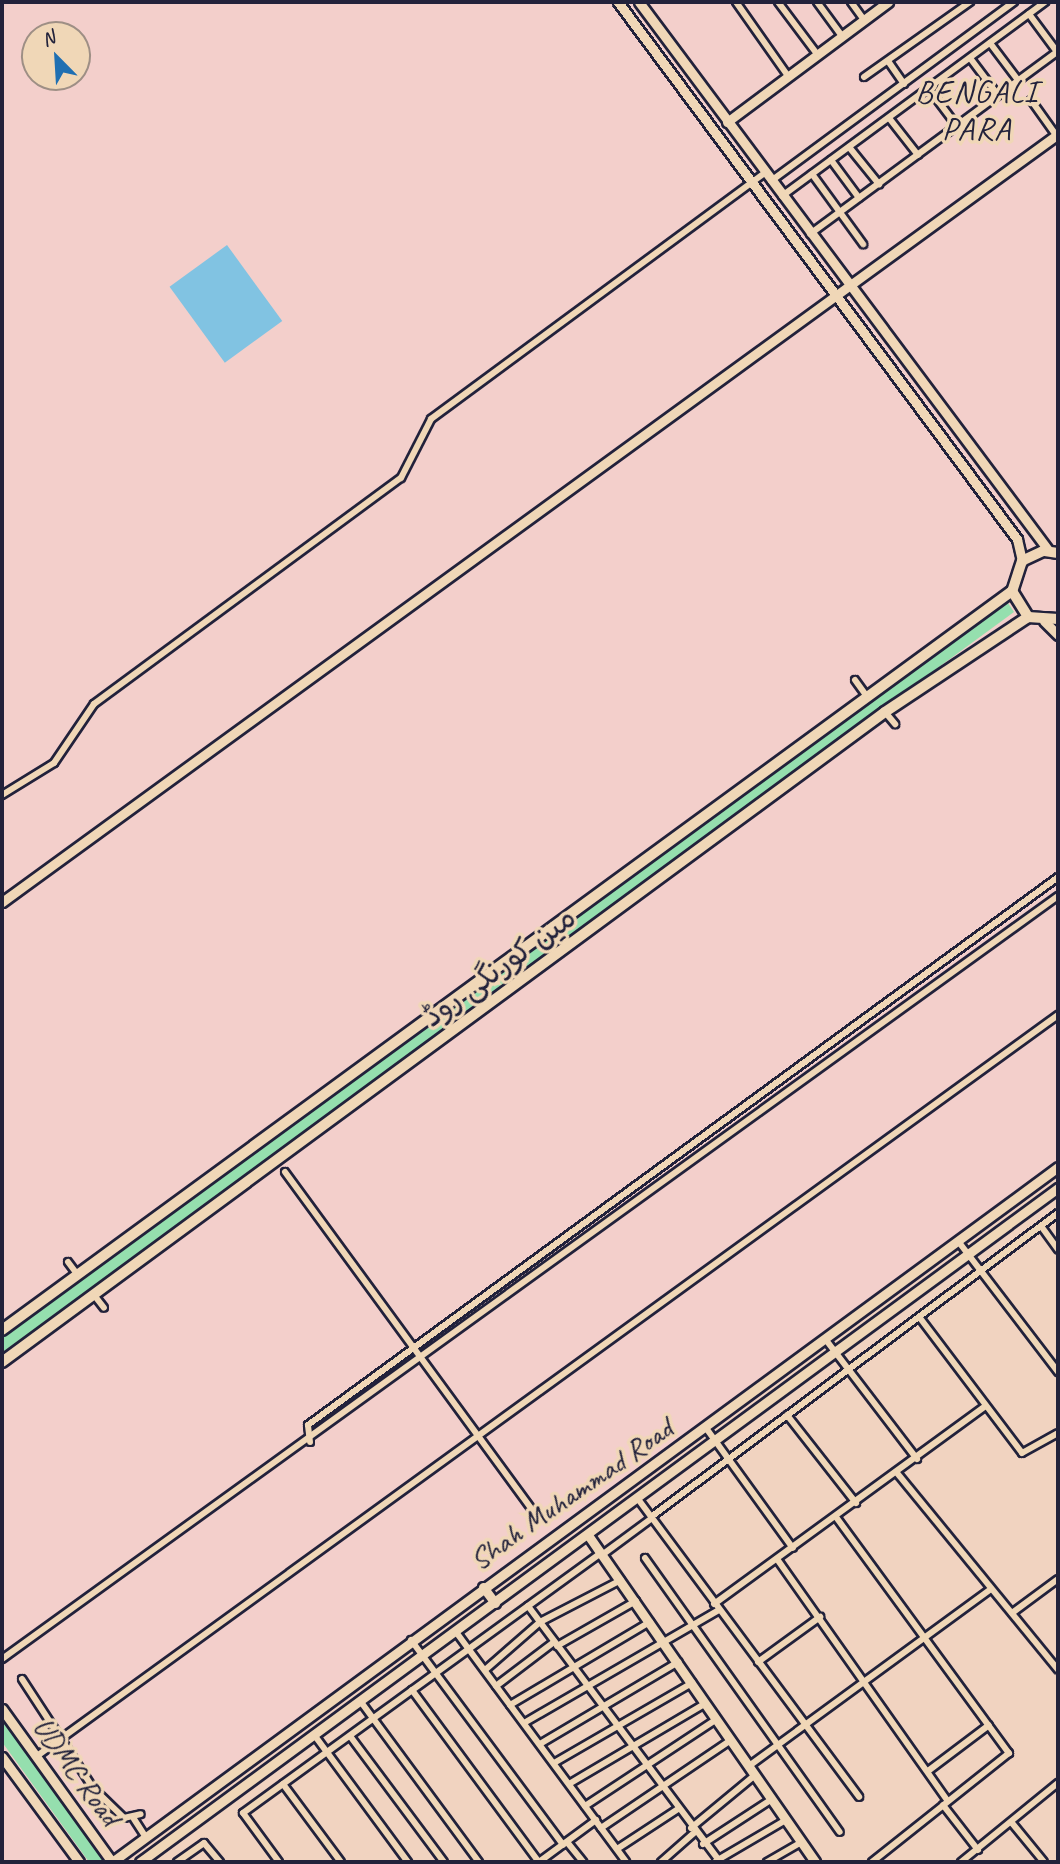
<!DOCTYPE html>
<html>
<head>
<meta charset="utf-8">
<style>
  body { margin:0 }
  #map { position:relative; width:1060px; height:1864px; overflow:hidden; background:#f1d3c0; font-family:Caveat,"Playpen Sans Arabic",sans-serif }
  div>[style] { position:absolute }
  .built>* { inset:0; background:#f3cfcb }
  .green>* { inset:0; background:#95dfae }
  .water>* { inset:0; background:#81c3e2; transform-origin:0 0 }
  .roads { filter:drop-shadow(2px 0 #22223b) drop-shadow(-2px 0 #22223b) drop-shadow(0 2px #22223b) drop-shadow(0 -2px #22223b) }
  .street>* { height:6px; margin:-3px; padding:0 3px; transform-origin:3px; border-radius:3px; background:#f0d7b7 }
  .secondary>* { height:9px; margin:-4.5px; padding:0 4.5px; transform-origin:4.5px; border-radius:4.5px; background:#f0d7b7 }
  .primary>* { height:10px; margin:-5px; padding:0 5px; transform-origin:5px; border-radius:5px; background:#f0d7b7 }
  span { translate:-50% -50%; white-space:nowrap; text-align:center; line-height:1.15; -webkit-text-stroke:7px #f0d7b7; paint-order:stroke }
  .street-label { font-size:30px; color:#22223b }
  .neighbourhood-label { font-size:32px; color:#22223b; letter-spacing:2px }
  .frame { position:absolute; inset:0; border:4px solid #22223b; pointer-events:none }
  .north { position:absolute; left:21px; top:21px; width:70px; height:70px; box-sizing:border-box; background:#f0d7b7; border:2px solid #9e8f85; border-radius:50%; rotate:336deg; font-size:19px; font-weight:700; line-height:28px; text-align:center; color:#22223b }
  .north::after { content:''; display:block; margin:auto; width:24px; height:32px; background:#1f6fb2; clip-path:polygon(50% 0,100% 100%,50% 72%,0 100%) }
</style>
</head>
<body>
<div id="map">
  <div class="built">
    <div style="clip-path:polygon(evenodd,2px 2px,1058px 2px,1058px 1177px,126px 1862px,2px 1862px,2px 2px,35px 35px,77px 35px,77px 77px,35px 77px,35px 35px)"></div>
  </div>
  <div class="green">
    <div style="clip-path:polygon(1006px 600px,1014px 612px,2px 1353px,2px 1338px)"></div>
    <div style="clip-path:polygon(2px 1718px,104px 1857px,103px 1862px,89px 1862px,2px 1742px)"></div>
  </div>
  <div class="water">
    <div style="left:227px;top:245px;width:94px;height:71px;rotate:54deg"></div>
  </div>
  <div class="roads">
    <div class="street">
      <div style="left:736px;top:2px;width:90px;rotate:54.9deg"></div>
      <div style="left:778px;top:2px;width:65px;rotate:53.1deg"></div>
      <div style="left:817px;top:2px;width:42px;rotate:53.7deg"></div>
      <div style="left:851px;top:2px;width:22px;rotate:54deg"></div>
      <div style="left:1029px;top:14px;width:49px;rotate:53.4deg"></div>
      <div style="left:990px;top:43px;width:46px;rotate:52.9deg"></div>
      <div style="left:970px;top:58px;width:46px;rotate:52.9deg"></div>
      <div style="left:888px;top:61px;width:28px;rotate:55deg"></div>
      <div style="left:864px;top:77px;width:130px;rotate:-35.3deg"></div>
      <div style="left:929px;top:89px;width:46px;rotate:52.9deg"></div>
      <div style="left:1031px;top:100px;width:43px;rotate:54.5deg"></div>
      <div style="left:889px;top:118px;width:47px;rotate:51.9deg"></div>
      <div style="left:849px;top:147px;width:48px;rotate:51deg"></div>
      <div style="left:831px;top:160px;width:47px;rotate:53.6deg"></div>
      <div style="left:812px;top:174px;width:87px;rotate:53.9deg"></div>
      <div style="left:771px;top:181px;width:302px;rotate:-36.4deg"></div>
      <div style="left:782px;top:196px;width:327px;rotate:-36.4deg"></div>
      <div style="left:810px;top:234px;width:308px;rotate:-36.4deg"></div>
      <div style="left:855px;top:680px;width:17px;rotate:54deg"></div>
      <div style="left:885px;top:712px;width:16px;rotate:50deg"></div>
      <div style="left:2px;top:795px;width:61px;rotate:-31.6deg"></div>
      <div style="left:54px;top:763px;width:71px;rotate:-55.9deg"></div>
      <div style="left:94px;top:704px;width:381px;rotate:-36.4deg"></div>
      <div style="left:401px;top:478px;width:66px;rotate:-63deg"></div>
      <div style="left:431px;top:419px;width:415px;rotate:-36.4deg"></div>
      <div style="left:285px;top:1172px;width:420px;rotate:53.8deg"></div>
      <div style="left:1041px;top:1226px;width:29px;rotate:54deg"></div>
      <div style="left:958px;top:1241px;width:165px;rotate:52.6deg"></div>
      <div style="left:68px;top:1262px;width:15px;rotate:53deg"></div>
      <div style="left:94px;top:1295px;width:16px;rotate:52deg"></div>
      <div style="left:920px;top:1318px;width:169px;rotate:52.9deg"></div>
      <div style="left:1022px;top:1453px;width:41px;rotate:-29.1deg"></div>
      <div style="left:826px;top:1340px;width:150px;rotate:52.6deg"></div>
      <div style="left:787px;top:1415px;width:112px;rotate:51.9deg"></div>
      <div style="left:706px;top:1428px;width:148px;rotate:54.1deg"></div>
      <div style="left:310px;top:1442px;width:17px;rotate:-97deg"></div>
      <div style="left:308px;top:1425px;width:929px;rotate:-36.15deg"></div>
      <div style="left:897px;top:1473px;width:254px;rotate:50.7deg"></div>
      <div style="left:638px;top:1499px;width:371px;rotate:53.4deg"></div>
      <div style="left:651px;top:1517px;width:508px;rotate:-36.76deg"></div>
      <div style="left:836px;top:1517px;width:293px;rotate:53.8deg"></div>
      <div style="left:1009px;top:1753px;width:175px;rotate:141.5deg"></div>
      <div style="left:602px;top:1555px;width:62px;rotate:-36.5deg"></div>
      <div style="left:645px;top:1558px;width:336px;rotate:54.6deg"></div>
      <div style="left:777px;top:1559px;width:296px;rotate:54.8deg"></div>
      <div style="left:714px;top:1604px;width:336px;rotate:-36.1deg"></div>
      <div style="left:528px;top:1606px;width:320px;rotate:53.1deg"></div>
      <div style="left:1012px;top:1613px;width:57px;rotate:-36.5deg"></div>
      <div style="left:456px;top:1632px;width:286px;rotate:53.5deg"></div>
      <div style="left:411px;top:1640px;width:255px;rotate:53.4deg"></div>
      <div style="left:557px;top:1646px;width:91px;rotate:-29.7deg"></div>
      <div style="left:2px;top:1659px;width:1303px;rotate:-35.85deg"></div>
      <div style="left:758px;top:1662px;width:77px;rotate:-36deg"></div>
      <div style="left:485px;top:1670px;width:73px;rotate:-41.1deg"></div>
      <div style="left:540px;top:1622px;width:91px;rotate:-27.4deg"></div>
      <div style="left:22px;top:1679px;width:130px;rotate:56.9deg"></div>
      <div style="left:93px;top:1788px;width:43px;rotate:44.1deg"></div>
      <div style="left:124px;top:1818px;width:17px;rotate:-13deg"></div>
      <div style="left:496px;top:1686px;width:73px;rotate:-37.2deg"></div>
      <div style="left:412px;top:1690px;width:214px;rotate:53.6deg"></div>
      <div style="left:361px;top:1702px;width:199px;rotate:53.6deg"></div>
      <div style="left:510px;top:1705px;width:163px;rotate:-30.7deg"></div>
      <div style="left:524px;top:1723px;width:225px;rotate:-30.1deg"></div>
      <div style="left:315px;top:1736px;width:157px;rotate:53.6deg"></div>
      <div style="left:350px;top:1736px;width:157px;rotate:53.3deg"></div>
      <div style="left:540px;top:1744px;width:161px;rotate:-30.7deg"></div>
      <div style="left:37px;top:1756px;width:1262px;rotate:-35.97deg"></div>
      <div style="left:554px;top:1763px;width:160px;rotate:-30.1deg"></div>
      <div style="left:749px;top:1766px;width:300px;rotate:-36.2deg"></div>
      <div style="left:928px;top:1771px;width:76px;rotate:-37deg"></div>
      <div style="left:283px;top:1784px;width:97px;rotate:53.4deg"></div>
      <div style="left:569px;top:1784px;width:159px;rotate:-30.6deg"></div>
      <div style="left:943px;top:1805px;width:57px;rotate:52.1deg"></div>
      <div style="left:585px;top:1806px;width:158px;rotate:-33.4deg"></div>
      <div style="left:134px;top:1819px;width:20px;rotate:57deg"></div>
      <div style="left:1012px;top:1823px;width:50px;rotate:50.6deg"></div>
      <div style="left:601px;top:1828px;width:157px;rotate:-34.1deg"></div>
      <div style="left:691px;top:1828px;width:83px;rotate:-39.6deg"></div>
      <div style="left:567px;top:1842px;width:26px;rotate:51deg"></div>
      <div style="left:703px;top:1844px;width:82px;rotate:-33.1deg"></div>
      <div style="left:617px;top:1849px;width:73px;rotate:-33.3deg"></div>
      <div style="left:716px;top:1861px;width:81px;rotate:-30.4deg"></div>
      <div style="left:177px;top:1862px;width:33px;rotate:-35deg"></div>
      <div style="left:204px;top:1843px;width:25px;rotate:50deg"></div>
      <div style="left:279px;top:1862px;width:61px;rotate:-126.3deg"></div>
      <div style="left:243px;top:1813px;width:442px;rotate:-36deg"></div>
      <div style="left:539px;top:1862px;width:71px;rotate:-36.4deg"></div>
      <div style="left:661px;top:1862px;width:45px;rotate:-41.4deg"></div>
      <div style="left:767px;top:1862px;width:39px;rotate:-30deg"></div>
      <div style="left:961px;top:1862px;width:125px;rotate:-39.2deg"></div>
    </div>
    <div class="secondary">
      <div style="left:618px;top:2px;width:669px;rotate:53.39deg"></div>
      <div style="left:1017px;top:539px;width:23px;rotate:77deg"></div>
      <div style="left:639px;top:2px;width:685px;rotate:53.25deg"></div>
      <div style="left:727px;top:122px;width:201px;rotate:-36.7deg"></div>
      <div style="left:1044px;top:621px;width:20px;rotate:45deg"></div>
      <div style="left:2px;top:902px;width:1306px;rotate:-36.03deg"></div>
      <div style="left:588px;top:1535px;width:398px;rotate:55.2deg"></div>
      <div style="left:483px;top:1587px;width:20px;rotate:53deg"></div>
      <div style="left:2px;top:1709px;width:188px;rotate:54.3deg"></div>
      <div style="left:2px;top:1757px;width:130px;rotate:53.7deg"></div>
      <div style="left:112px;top:1862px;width:1174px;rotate:-36.3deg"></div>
      <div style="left:140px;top:1862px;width:1139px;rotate:-36.29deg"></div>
    </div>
    <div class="primary">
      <div style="left:1058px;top:553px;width:15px;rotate:-172deg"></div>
      <div style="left:1043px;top:551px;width:23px;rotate:155deg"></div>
      <div style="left:1022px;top:561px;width:32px;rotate:108deg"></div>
      <div style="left:1012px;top:591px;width:31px;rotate:58deg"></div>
      <div style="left:1028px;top:617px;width:30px;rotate:4deg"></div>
      <div style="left:2px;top:1330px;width:1251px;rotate:-36.19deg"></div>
      <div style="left:2px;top:1362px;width:1096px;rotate:-36.36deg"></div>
      <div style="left:885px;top:712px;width:172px;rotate:-33.6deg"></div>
    </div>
  </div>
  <div class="street-label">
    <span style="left:499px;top:967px;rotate:-36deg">مین کورنگی روڈ</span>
    <span style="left:571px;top:1494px;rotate:-35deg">Shah Muhammad Road</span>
    <span style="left:77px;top:1771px;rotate:54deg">UDMC Road</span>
  </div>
  <div class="neighbourhood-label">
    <span style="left:977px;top:111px">BENGALI<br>PARA</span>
  </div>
  <div class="frame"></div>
  <div class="north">N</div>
</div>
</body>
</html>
